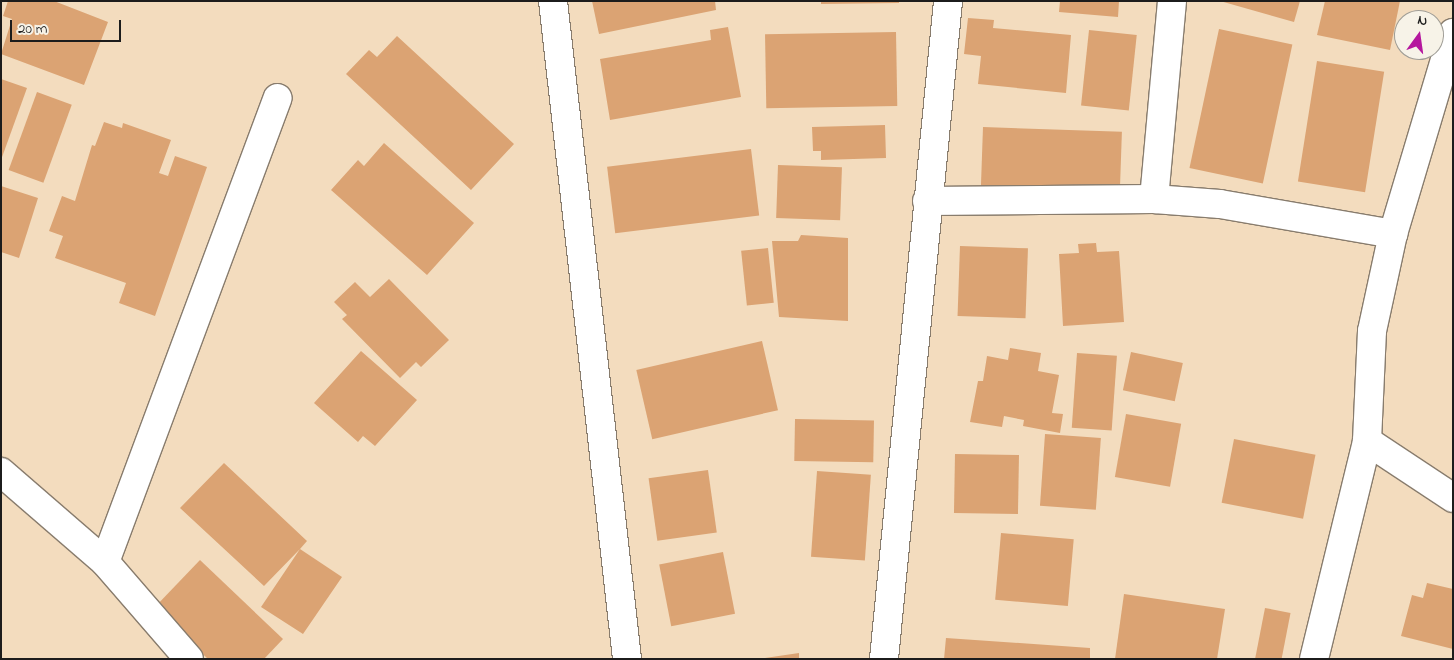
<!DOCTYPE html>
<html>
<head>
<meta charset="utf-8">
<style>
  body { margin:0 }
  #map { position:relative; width:1454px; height:660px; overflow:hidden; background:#f3dcbe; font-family:"Indie Flower",sans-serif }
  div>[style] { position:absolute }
  .building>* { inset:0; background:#dba373; transform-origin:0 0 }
  .roads { filter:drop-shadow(1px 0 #887c6d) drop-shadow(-1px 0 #887c6d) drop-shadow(0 1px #887c6d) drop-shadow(0 -1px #887c6d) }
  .minor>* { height:28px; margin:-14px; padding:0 14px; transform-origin:14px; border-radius:14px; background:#fff }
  span { translate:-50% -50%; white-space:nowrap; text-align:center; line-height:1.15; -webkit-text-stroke:4px #f7f3e8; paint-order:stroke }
  .frame { position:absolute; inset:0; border:2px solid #1c1c1c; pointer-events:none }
  .north { position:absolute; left:1394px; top:10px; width:50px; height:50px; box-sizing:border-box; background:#f7f3e8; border:1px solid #9f9d96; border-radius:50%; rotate:14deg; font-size:14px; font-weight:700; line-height:20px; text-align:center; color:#1c1c1c }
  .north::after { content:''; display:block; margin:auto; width:18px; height:22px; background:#b5179e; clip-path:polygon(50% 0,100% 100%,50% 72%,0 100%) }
  .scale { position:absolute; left:10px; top:20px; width:111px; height:22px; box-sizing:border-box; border:2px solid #1c1c1c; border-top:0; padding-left:6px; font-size:15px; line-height:18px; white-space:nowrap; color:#1c1c1c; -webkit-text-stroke:4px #f7f3e8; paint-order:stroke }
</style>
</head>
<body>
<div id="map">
  <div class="building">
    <div style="clip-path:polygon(8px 1px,54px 1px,108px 22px,84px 85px,1px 54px,12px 19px,3px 16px)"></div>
    <div style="clip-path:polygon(592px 1px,715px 1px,716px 10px,599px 34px)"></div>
    <div style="clip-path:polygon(821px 1px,899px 1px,899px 3px,821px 4px)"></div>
    <div style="clip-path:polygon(1060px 1px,1119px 1px,1118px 17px,1059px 12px)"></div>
    <div style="clip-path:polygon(1220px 1px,1300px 1px,1294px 22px)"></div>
    <div style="clip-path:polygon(1325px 1px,1400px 1px,1390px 50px,1317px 35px)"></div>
    <div style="clip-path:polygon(968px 18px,994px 20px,993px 28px,1071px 35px,1066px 93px,978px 84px,981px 56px,964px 54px)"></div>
    <div style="clip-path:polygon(728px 27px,741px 97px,610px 120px,600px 59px,711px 40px,710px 30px)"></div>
    <div style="left:1219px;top:29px;width:75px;height:142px;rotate:12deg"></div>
    <div style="left:1089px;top:30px;width:48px;height:76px;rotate:6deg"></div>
    <div style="left:896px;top:32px;width:74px;height:131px;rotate:89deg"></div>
    <div style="clip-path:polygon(397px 36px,514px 144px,471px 190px,346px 74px,369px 50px,377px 57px)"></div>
    <div style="left:1317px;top:61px;width:68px;height:122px;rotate:9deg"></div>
    <div style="clip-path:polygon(1px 79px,27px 88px,1px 160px)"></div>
    <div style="left:37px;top:92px;width:37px;height:83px;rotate:20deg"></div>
    <div style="clip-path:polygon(104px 122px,122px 128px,123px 123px,171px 140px,159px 173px,168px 176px,175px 156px,207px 167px,155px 316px,119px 303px,126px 283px,55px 258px,63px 236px,49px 231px,62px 196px,75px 201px,92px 145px,95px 146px)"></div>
    <div style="clip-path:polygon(885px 125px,886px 158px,821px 160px,821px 151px,813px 151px,812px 127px)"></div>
    <div style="left:983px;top:127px;width:139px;height:59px;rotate:2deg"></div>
    <div style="clip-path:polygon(384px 143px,474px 223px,427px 275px,331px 190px,358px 160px,364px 166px)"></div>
    <div style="left:751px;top:149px;width:67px;height:145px;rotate:83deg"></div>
    <div style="left:778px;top:165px;width:64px;height:53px;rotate:2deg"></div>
    <div style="clip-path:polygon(1px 186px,38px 198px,19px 258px,1px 252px)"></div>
    <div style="clip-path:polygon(801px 235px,848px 238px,848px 321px,779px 317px,772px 241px,798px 241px)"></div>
    <div style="clip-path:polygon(1096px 243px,1097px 252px,1119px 251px,1124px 322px,1063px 326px,1059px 254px,1079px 253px,1078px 244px)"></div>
    <div style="left:960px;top:246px;width:68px;height:70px;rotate:2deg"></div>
    <div style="left:768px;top:248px;width:55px;height:27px;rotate:84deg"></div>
    <div style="clip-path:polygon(389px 279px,449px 340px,421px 367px,416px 362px,400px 378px,342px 319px,347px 315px,334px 302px,355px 282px,370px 297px)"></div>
    <div style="left:762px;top:341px;width:71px;height:129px;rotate:77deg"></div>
    <div style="clip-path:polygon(1010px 348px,1041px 353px,1038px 371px,1059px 375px,1052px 413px,1063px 414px,1060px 433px,1023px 426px,1024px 420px,1004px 416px,1002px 427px,970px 422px,978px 381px,983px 381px,987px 356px,1008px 360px)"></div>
    <div style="clip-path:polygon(361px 351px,417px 400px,375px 446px,363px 436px,358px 442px,314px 403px)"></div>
    <div style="left:1131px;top:352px;width:53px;height:39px;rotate:12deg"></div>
    <div style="left:1077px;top:353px;width:40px;height:75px;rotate:4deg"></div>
    <div style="left:1126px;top:414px;width:56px;height:64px;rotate:10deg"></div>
    <div style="left:795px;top:419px;width:79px;height:42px;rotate:1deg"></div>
    <div style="left:1045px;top:434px;width:56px;height:72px;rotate:4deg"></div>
    <div style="left:1234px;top:439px;width:83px;height:65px;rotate:11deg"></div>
    <div style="left:955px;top:454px;width:64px;height:59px;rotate:1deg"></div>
    <div style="clip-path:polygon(224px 463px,307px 541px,300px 549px,342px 577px,303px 634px,261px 607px,300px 549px,264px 586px,180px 508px)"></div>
    <div style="left:708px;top:470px;width:63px;height:60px;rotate:82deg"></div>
    <div style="left:817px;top:471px;width:54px;height:86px;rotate:4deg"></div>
    <div style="left:1001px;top:533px;width:73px;height:67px;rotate:5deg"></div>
    <div style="left:723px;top:552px;width:63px;height:65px;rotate:79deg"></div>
    <div style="clip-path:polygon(200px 560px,283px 639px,264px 659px,208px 659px,154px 608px)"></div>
    <div style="clip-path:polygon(1427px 583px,1453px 589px,1453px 649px,1401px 636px,1412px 595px,1423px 598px)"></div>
    <div style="clip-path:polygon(1124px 594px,1225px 609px,1217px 659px,1115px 659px)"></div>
    <div style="left:1265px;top:608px;width:26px;height:52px;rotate:11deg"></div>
    <div style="clip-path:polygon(946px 638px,1090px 648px,1090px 659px,944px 659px)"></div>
    <div style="clip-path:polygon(799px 653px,799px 659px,765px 659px,765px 658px)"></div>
  </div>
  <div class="roads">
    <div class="minor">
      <div style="left:553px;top:1px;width:662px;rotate:83.58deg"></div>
      <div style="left:1154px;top:199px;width:199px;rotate:-84.8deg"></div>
      <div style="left:927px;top:201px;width:227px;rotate:-0.5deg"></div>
      <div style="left:1154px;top:199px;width:66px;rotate:4.3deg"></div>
      <div style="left:1220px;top:204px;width:176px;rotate:9.8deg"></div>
      <div style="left:1367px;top:441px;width:103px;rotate:33.5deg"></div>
      <div style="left:1px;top:472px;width:138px;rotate:40.9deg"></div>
      <div style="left:105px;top:562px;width:128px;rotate:49.1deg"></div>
      <div style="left:105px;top:562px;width:495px;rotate:-69.6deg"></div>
      <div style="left:884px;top:659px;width:661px;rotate:-84.44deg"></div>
      <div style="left:1314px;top:659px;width:224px;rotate:-76.3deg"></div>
      <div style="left:1367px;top:441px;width:110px;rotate:-87.4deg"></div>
      <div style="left:1372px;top:331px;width:99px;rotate:-77.8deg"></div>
      <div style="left:1393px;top:234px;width:210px;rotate:-73.4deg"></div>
    </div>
  </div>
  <div class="frame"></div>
  <div class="north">N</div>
  <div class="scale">20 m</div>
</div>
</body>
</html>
